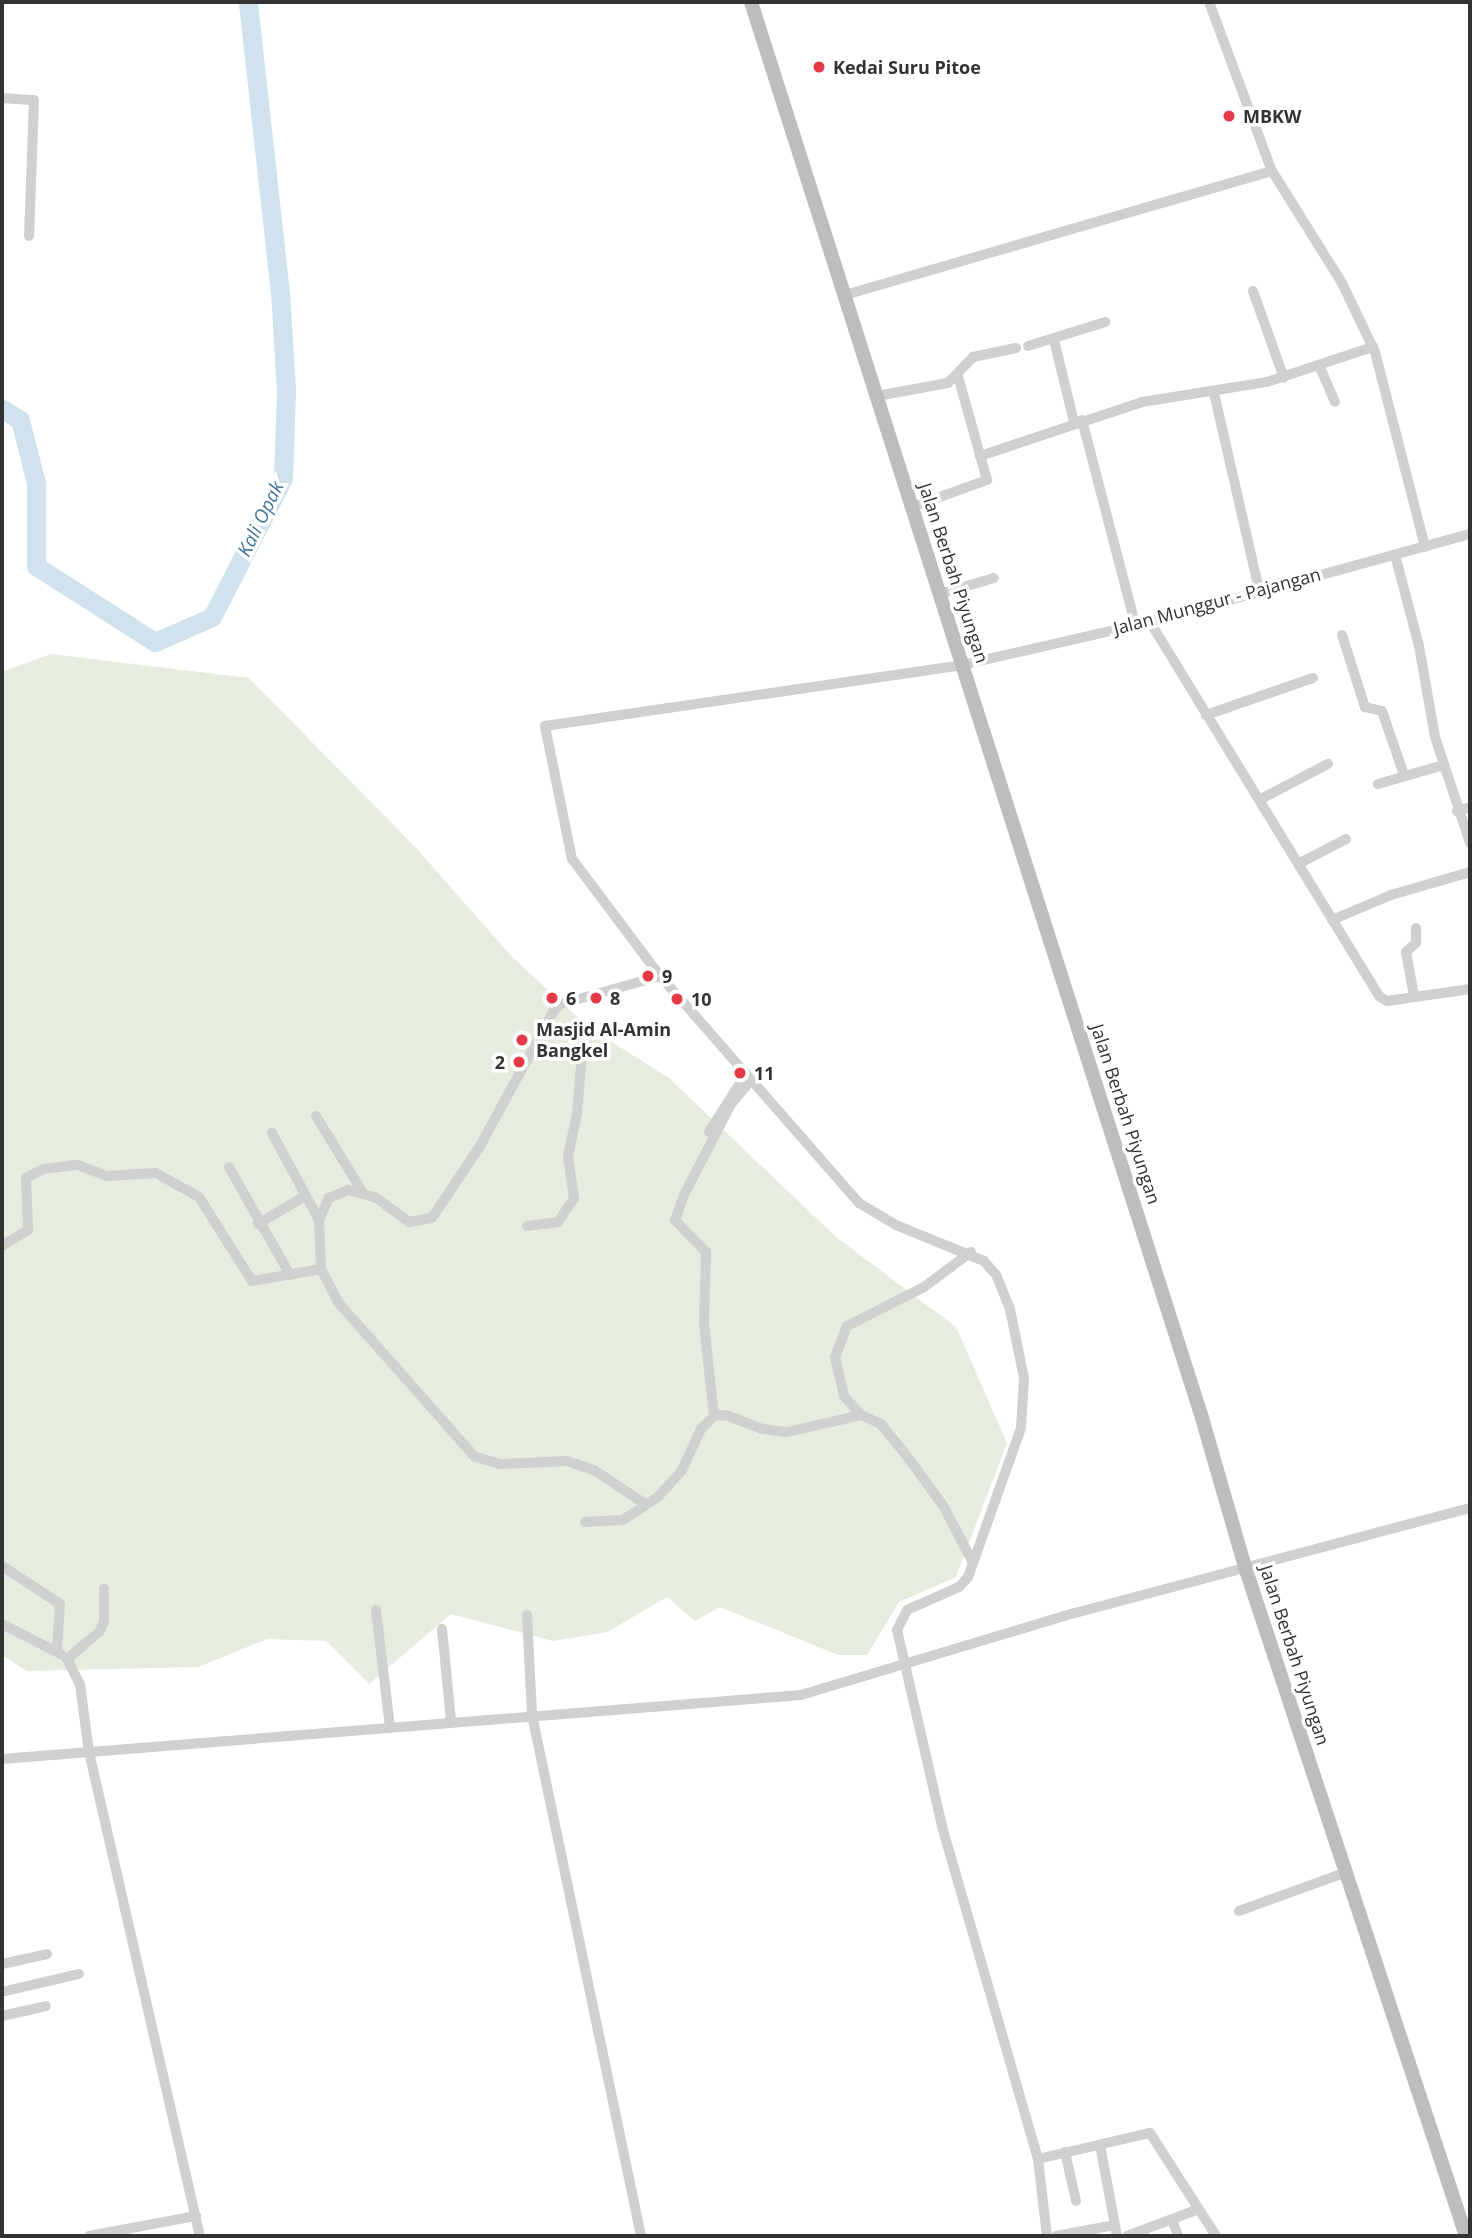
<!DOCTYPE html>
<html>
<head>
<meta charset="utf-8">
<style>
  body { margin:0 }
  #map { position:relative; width:1472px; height:2238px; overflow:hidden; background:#fff; font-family:"Open Sans",sans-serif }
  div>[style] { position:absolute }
  .green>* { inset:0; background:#e6ecdf }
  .river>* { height:19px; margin:-9.5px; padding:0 9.5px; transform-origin:9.5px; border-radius:9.5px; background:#cfe2ee }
  .street>* { height:10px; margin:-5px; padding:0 5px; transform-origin:5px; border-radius:5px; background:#d0d0d0 }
  .secondary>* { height:14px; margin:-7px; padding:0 7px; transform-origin:7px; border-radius:7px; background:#bdbdbd }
  .dots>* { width:19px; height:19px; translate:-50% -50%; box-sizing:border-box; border:4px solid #fff; border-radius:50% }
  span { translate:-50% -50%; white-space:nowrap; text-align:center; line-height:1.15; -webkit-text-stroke:7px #fff; paint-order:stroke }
  .poi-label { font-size:18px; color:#333; font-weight:700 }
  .left { translate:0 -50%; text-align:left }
  .right { translate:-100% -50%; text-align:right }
  .street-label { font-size:18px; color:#333 }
  .water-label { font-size:19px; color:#3f7597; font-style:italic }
  .frame { position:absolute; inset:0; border:4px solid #333; pointer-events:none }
</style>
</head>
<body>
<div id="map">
  <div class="green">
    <div style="clip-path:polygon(51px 654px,249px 678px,417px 849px,511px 956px,588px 1027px,669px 1078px,836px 1237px,956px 1327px,1007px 1443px,956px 1577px,899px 1602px,867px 1655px,838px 1655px,720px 1607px,695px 1621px,667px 1597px,607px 1632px,553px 1641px,451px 1614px,369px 1684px,326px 1641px,267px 1639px,198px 1667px,27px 1671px,2px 1655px,2px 672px)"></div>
  </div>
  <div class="river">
    <div style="left:2px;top:409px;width:21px;rotate:31deg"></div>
    <div style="left:20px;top:420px;width:65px;rotate:75.7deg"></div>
    <div style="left:36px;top:483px;width:83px;rotate:90deg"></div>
    <div style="left:36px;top:566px;width:141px;rotate:32.6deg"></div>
    <div style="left:155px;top:642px;width:62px;rotate:-23.7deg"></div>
    <div style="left:212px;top:617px;width:156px;rotate:-62.9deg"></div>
    <div style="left:283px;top:478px;width:88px;rotate:-88deg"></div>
    <div style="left:286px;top:390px;width:97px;rotate:-93.5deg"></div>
    <div style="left:280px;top:293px;width:293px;rotate:-96.3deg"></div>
  </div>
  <div class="street">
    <div style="left:1209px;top:2px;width:180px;rotate:69.6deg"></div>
    <div style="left:1272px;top:171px;width:132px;rotate:58deg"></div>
    <div style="left:1342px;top:283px;width:76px;rotate:64.4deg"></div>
    <div style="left:1375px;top:352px;width:201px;rotate:75.6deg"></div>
    <div style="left:2px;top:98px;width:32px;rotate:4deg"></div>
    <div style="left:34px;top:100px;width:136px;rotate:92.1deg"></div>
    <div style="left:1253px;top:291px;width:92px;rotate:70.4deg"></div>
    <div style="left:845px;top:295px;width:445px;rotate:-16.2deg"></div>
    <div style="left:1054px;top:340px;width:84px;rotate:76.3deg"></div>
    <div style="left:1028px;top:346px;width:81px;rotate:-17.3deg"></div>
    <div style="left:1319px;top:365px;width:40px;rotate:66.6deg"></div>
    <div style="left:1214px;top:393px;width:202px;rotate:77.1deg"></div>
    <div style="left:877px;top:396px;width:72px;rotate:-10.4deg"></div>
    <div style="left:948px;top:383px;width:36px;rotate:-46deg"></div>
    <div style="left:973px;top:357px;width:44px;rotate:-11.8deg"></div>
    <div style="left:1082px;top:420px;width:211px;rotate:75.4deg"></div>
    <div style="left:980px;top:456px;width:171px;rotate:-18.4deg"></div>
    <div style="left:1142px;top:402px;width:127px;rotate:-9.1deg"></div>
    <div style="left:1267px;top:382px;width:112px;rotate:-18.3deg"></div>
    <div style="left:912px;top:507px;width:80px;rotate:-19.8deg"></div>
    <div style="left:987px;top:480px;width:108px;rotate:-105.6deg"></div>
    <div style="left:1395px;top:555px;width:94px;rotate:75.2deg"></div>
    <div style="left:1419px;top:646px;width:92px;rotate:80deg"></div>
    <div style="left:1435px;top:737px;width:112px;rotate:71.7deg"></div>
    <div style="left:940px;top:594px;width:56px;rotate:-16.5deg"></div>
    <div style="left:1150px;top:622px;width:439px;rotate:58.5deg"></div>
    <div style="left:1379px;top:996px;width:9px;rotate:32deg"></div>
    <div style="left:1387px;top:1001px;width:84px;rotate:-8.2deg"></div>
    <div style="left:1342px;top:635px;width:76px;rotate:72.3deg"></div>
    <div style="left:1365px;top:707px;width:17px;rotate:13deg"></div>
    <div style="left:1382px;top:711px;width:68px;rotate:71deg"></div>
    <div style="left:1206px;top:715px;width:113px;rotate:-19.1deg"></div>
    <div style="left:1378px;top:784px;width:69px;rotate:-16.1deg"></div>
    <div style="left:1259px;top:800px;width:78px;rotate:-27.6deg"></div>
    <div style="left:1457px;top:811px;width:14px;rotate:-17deg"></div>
    <div style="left:1298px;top:864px;width:54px;rotate:-27.5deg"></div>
    <div style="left:1332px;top:920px;width:64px;rotate:-23deg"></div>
    <div style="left:1391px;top:895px;width:82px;rotate:-16.2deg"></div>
    <div style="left:1414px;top:996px;width:45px;rotate:-100.3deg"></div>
    <div style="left:1406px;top:952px;width:13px;rotate:-42deg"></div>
    <div style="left:1416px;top:943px;width:15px;rotate:-90deg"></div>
    <div style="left:316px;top:1116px;width:88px;rotate:58.5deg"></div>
    <div style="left:709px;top:1132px;width:69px;rotate:-57.5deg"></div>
    <div style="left:272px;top:1133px;width:99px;rotate:61.6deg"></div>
    <div style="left:229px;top:1167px;width:124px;rotate:60.5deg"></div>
    <div style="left:258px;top:1224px;width:55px;rotate:-30.8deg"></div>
    <div style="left:527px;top:1226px;width:31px;rotate:-7deg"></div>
    <div style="left:558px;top:1222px;width:29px;rotate:-56deg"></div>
    <div style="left:574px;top:1198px;width:42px;rotate:-98.1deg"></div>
    <div style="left:568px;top:1156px;width:43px;rotate:-77.9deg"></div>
    <div style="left:577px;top:1114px;width:73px;rotate:-85.3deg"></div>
    <div style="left:583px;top:1041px;width:17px;rotate:-130deg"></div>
    <div style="left:2px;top:1246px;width:31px;rotate:-32deg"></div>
    <div style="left:28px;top:1230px;width:52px;rotate:-92.2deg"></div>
    <div style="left:26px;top:1178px;width:19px;rotate:-28deg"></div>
    <div style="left:43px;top:1169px;width:35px;rotate:-7deg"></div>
    <div style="left:78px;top:1165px;width:31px;rotate:21deg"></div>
    <div style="left:107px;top:1176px;width:49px;rotate:-3.5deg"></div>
    <div style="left:156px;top:1173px;width:49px;rotate:29.2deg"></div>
    <div style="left:199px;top:1197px;width:99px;rotate:57.8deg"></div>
    <div style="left:252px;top:1281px;width:70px;rotate:-9.9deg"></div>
    <div style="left:971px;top:1252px;width:59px;rotate:143.3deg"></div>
    <div style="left:924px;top:1287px;width:86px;rotate:153.1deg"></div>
    <div style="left:847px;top:1326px;width:33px;rotate:111deg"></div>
    <div style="left:835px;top:1357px;width:40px;rotate:77deg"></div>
    <div style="left:844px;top:1396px;width:25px;rotate:48deg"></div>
    <div style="left:861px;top:1415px;width:22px;rotate:24deg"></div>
    <div style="left:881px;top:1424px;width:46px;rotate:51.1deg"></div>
    <div style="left:910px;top:1460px;width:58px;rotate:54.1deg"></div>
    <div style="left:944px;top:1507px;width:61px;rotate:62.6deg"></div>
    <div style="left:714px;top:1416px;width:93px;rotate:-96.2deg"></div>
    <div style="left:704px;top:1324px;width:72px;rotate:-88.4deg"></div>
    <div style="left:706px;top:1252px;width:45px;rotate:-134.1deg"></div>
    <div style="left:675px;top:1220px;width:27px;rotate:-70deg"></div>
    <div style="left:684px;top:1195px;width:102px;rotate:-62.7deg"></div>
    <div style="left:731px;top:1104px;width:31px;rotate:-50deg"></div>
    <div style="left:645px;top:1504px;width:61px;rotate:-146.3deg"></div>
    <div style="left:594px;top:1470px;width:28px;rotate:-162deg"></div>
    <div style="left:567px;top:1461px;width:67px;rotate:177.4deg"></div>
    <div style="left:500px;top:1464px;width:26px;rotate:-164deg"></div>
    <div style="left:475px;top:1457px;width:207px;rotate:-131.5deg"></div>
    <div style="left:338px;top:1302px;width:37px;rotate:-117deg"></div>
    <div style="left:321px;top:1269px;width:49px;rotate:-92.3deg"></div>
    <div style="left:319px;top:1220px;width:24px;rotate:-66deg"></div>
    <div style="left:329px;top:1198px;width:21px;rotate:-23deg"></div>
    <div style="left:348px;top:1190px;width:28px;rotate:15deg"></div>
    <div style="left:375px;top:1197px;width:42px;rotate:36.3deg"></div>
    <div style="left:409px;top:1222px;width:23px;rotate:-10deg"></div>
    <div style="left:432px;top:1218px;width:87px;rotate:-56.3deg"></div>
    <div style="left:480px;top:1146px;width:155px;rotate:-61.4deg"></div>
    <div style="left:554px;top:1010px;width:9px;rotate:-41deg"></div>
    <div style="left:561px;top:1004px;width:103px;rotate:-15.8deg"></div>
    <div style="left:585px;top:1522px;width:38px;rotate:-3deg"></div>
    <div style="left:623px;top:1520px;width:42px;rotate:-33.3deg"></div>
    <div style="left:658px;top:1497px;width:36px;rotate:-48deg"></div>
    <div style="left:682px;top:1470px;width:45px;rotate:-65.1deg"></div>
    <div style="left:701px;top:1429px;width:18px;rotate:-45deg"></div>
    <div style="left:714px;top:1416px;width:12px;rotate:-5deg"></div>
    <div style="left:726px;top:1415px;width:39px;rotate:21deg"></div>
    <div style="left:762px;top:1429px;width:25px;rotate:7deg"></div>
    <div style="left:787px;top:1432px;width:76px;rotate:-12.9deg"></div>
    <div style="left:2px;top:1566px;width:69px;rotate:33.2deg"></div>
    <div style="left:60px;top:1604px;width:47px;rotate:93.7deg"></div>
    <div style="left:104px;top:1589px;width:32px;rotate:90deg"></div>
    <div style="left:104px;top:1621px;width:12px;rotate:114deg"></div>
    <div style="left:99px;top:1632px;width:42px;rotate:139.8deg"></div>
    <div style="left:67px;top:1659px;width:28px;rotate:63deg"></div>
    <div style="left:80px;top:1684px;width:69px;rotate:82.5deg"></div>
    <div style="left:89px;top:1752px;width:497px;rotate:77.1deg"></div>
    <div style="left:376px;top:1610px;width:118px;rotate:83.2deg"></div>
    <div style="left:527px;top:1615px;width:100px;rotate:87.1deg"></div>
    <div style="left:532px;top:1715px;width:532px;rotate:78.18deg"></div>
    <div style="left:2px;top:1624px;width:66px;rotate:27deg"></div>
    <div style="left:442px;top:1629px;width:92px;rotate:84.4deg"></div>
    <div style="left:2px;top:1759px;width:802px;rotate:-4.58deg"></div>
    <div style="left:801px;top:1695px;width:286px;rotate:-16.7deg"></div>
    <div style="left:1075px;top:1613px;width:409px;rotate:-14.9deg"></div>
    <div style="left:1239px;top:1911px;width:115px;rotate:-19.9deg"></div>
    <div style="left:2px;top:1964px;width:46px;rotate:-12.5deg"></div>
    <div style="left:2px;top:1992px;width:79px;rotate:-13.2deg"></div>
    <div style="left:2px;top:2016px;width:45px;rotate:-12.8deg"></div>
    <div style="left:1100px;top:2145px;width:93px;rotate:79.4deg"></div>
    <div style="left:1065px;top:2152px;width:50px;rotate:77.3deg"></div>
    <div style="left:1038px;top:2159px;width:115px;rotate:-13.1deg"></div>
    <div style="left:1150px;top:2133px;width:122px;rotate:57.3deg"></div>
    <div style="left:1173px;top:2222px;width:15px;rotate:70deg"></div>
    <div style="left:89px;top:2236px;width:109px;rotate:-10.6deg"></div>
    <div style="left:1047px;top:2236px;width:78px;rotate:-96.7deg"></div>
    <div style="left:1038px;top:2159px;width:347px;rotate:-106.1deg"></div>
    <div style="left:942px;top:1826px;width:201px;rotate:-102.9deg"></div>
    <div style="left:897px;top:1630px;width:22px;rotate:-63deg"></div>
    <div style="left:907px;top:1610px;width:57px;rotate:-23.9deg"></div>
    <div style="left:959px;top:1587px;width:13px;rotate:-48deg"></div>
    <div style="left:968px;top:1577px;width:158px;rotate:-70.4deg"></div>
    <div style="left:1021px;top:1428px;width:50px;rotate:-86.6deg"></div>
    <div style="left:1024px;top:1378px;width:70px;rotate:-101.5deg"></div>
    <div style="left:1010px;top:1309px;width:35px;rotate:-112deg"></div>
    <div style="left:997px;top:1276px;width:20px;rotate:-131deg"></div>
    <div style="left:984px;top:1261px;width:95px;rotate:-157.8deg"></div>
    <div style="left:896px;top:1225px;width:43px;rotate:-149.3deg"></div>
    <div style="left:859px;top:1203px;width:302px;rotate:-131.2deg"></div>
    <div style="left:660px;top:976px;width:146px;rotate:-126.9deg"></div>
    <div style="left:572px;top:859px;width:136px;rotate:-101.5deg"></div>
    <div style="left:545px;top:726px;width:421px;rotate:-8.3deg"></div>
    <div style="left:962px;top:665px;width:193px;rotate:-12.9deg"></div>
    <div style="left:1150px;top:622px;width:332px;rotate:-15.4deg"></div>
    <div style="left:1056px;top:2236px;width:59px;rotate:-10.7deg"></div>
    <div style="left:1127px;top:2236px;width:74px;rotate:-20.6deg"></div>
  </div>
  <div class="secondary">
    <div style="left:751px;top:2px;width:1486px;rotate:72.33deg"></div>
    <div style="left:1202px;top:1418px;width:155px;rotate:73.9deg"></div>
    <div style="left:1245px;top:1567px;width:705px;rotate:71.72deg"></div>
  </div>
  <div class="dots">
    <div style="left:819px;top:67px;background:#e63946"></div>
    <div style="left:1229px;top:116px;background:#e63946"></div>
    <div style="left:648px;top:976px;background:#e63946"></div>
    <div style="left:552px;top:998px;background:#e63946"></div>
    <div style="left:596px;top:998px;background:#e63946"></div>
    <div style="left:677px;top:999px;background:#e63946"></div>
    <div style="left:522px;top:1040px;background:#e63946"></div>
    <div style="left:519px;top:1062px;background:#e63946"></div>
    <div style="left:740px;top:1073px;background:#e63946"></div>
  </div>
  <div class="poi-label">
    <span class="left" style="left:833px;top:67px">Kedai Suru Pitoe</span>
    <span class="left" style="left:1243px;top:116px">MBKW</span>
    <span class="left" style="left:662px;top:976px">9</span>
    <span class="left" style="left:566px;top:998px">6</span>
    <span class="left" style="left:610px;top:998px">8</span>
    <span class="left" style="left:691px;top:999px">10</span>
    <span class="left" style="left:536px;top:1040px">Masjid Al-Amin<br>Bangkel</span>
    <span class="right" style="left:505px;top:1062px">2</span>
    <span class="left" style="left:754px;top:1073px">11</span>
  </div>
  <div class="street-label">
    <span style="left:954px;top:573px;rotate:72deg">Jalan Berbah Piyungan</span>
    <span style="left:1217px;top:601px;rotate:-15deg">Jalan Munggur - Pajangan</span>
    <span style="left:1126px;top:1114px;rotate:72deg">Jalan Berbah Piyungan</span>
    <span style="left:1295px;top:1655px;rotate:72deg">Jalan Berbah Piyungan</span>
  </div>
  <div class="water-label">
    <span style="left:261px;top:519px;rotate:-64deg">Kali Opak</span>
  </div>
  <div class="frame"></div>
</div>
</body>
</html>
